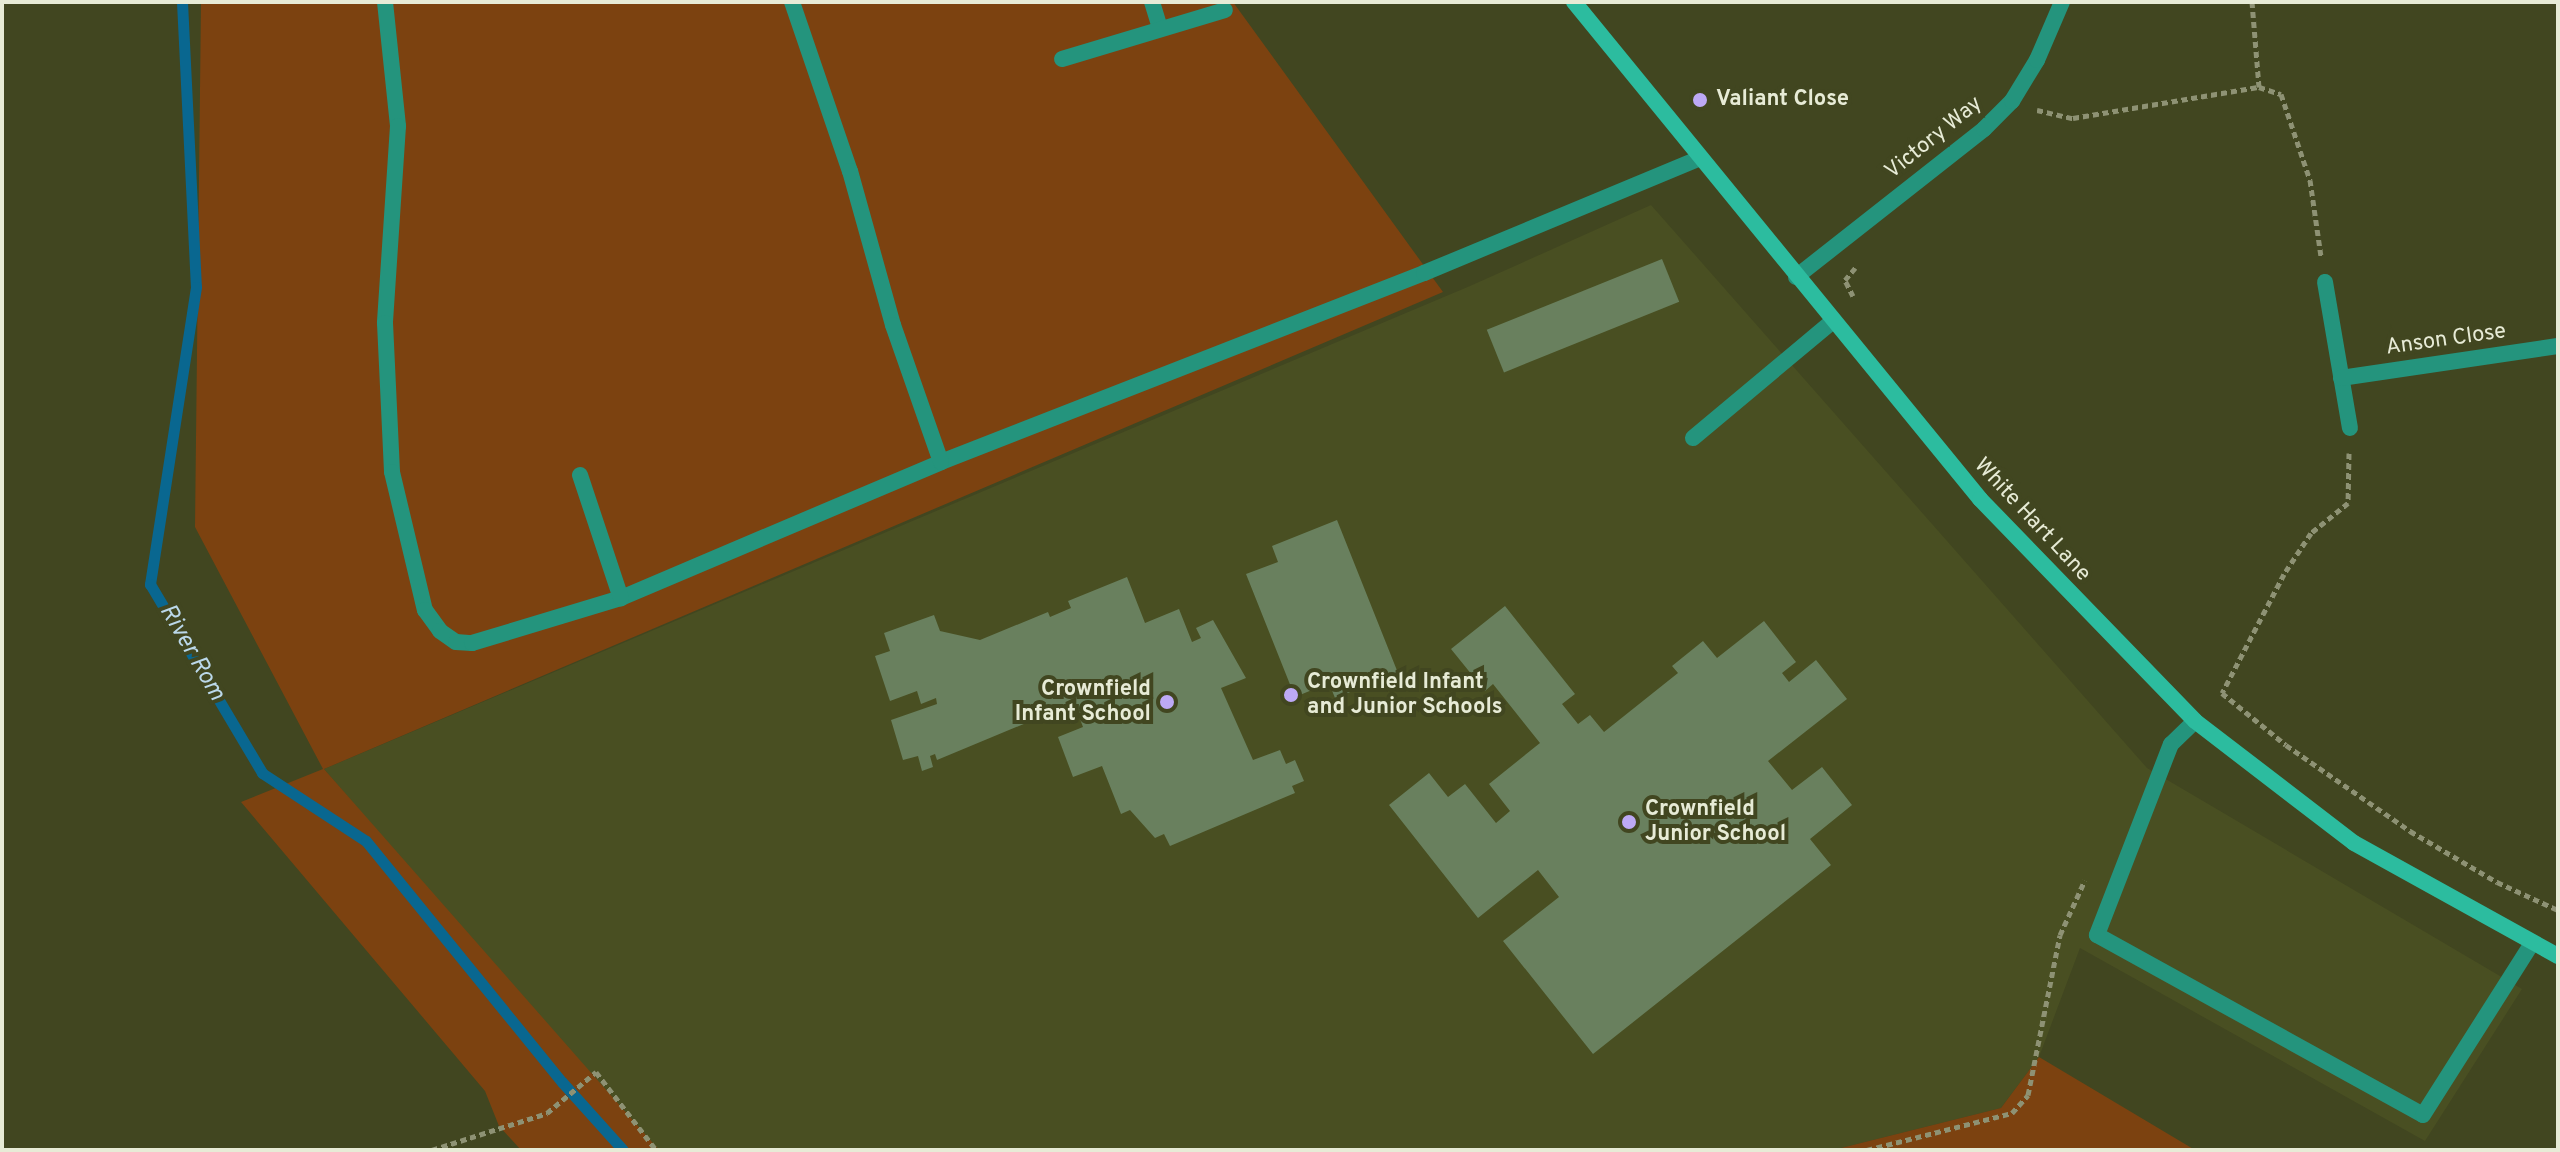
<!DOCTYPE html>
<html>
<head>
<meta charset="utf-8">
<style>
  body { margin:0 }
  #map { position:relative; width:2560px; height:1152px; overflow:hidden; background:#414620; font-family:Overpass,sans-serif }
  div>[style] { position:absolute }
  .built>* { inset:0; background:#494f22 }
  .green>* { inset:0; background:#7c4210 }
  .stream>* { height:11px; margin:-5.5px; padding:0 5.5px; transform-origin:5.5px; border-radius:5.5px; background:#096790 }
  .building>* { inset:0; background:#69805e; transform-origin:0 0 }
  .path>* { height:5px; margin-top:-2.5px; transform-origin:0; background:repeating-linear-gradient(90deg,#8e9274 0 6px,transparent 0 10px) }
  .lane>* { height:16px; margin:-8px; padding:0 8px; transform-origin:8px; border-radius:8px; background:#24947d }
  .street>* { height:16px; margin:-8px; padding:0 8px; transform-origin:8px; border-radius:8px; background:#24947d }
  .secondary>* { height:16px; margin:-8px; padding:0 8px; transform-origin:8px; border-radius:8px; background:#2cbc9f }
  .dots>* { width:22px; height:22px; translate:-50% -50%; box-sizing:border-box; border:4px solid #414620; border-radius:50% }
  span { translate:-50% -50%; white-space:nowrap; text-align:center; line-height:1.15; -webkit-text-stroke:8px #414620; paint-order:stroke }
  .poi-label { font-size:22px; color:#e7ebd6; font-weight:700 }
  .left { translate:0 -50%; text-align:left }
  .right { translate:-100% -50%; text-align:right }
  .street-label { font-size:22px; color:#e7ebd6 }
  .water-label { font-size:24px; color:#bbd8ea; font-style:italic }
  .frame { position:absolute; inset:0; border:4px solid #e7ebd6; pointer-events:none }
</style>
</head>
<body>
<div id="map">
  <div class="built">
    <div style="clip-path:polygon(1651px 205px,2147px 768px,2522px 989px,2425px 1141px,2080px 948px,2039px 1057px,2001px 1108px,1833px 1150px,652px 1150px,324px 769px,1470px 286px)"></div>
  </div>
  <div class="green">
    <div style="clip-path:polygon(201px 2px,1233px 2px,1443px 292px,324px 769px,659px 1150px,521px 1150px,499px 1126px,485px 1091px,241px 802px,323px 769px,195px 527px)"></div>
    <div style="clip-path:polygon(2039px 1057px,2195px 1150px,1833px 1150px,2001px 1108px)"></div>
  </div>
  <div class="stream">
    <div style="left:182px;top:2px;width:285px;rotate:87.2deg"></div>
    <div style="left:196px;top:287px;width:301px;rotate:98.8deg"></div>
    <div style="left:150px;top:584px;width:220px;rotate:59.3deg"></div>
    <div style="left:262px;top:773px;width:124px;rotate:33.2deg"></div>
    <div style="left:366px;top:841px;width:311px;rotate:50.9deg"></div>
    <div style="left:562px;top:1082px;width:91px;rotate:48.1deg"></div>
  </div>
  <div class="building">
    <div style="left:1662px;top:259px;width:46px;height:189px;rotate:68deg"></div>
    <div style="clip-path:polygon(1337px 520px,1398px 673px,1335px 698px,1329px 683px,1295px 697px,1246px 574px,1278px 562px,1272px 546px)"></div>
    <div style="clip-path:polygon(1127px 577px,1145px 623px,1179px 609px,1192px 642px,1201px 638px,1196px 628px,1213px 620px,1246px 678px,1221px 688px,1253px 760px,1280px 750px,1286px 764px,1295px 760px,1304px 781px,1292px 786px,1295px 793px,1170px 846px,1164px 834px,1155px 838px,1130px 810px,1121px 814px,1102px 766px,1073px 777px,1058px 737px,1083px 727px,1074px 703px,937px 760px,935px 754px,930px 756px,933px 767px,922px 771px,918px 756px,903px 760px,891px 720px,937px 704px,936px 698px,921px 704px,917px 691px,890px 701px,875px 656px,890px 651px,884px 633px,934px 615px,940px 631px,980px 640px,1048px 612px,1050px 617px,1071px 608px,1068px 601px)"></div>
    <div style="clip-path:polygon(1505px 606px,1575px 694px,1562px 704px,1578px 724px,1590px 715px,1604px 732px,1678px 673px,1672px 666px,1703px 641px,1717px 658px,1764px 621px,1796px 662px,1782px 673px,1789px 682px,1816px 660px,1847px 699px,1768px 761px,1792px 790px,1822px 767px,1852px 805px,1810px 839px,1831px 865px,1593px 1054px,1503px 941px,1559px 897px,1538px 870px,1478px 918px,1389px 805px,1429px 773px,1448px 797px,1465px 784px,1496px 823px,1510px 811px,1489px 784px,1540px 743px,1493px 684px,1485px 691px,1451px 649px)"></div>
  </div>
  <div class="path">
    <div style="left:2259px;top:87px;width:23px;rotate:18deg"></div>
    <div style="left:2281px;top:94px;width:91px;rotate:71.4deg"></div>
    <div style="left:2310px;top:180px;width:77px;rotate:81.8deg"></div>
    <div style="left:2037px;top:110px;width:37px;rotate:13deg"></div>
    <div style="left:2073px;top:118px;width:189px;rotate:-9.5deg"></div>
    <div style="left:2259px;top:87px;width:85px;rotate:-94.7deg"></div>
    <div style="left:1853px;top:296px;width:18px;rotate:-117deg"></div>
    <div style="left:1845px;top:280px;width:16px;rotate:-50deg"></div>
    <div style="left:2349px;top:453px;width:50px;rotate:91.1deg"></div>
    <div style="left:2348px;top:503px;width:48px;rotate:141deg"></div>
    <div style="left:2311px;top:533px;width:49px;rotate:123.4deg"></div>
    <div style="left:2284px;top:574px;width:134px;rotate:117.5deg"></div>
    <div style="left:2222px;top:693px;width:82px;rotate:39.1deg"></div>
    <div style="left:2286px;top:745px;width:151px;rotate:34.7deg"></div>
    <div style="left:2410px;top:831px;width:101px;rotate:30.4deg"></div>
    <div style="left:2497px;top:882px;width:67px;rotate:24.7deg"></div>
    <div style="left:432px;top:1150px;width:121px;rotate:-17.8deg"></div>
    <div style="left:547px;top:1113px;width:64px;rotate:-39.9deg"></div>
    <div style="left:596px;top:1072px;width:98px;rotate:52.4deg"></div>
    <div style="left:1867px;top:1150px;width:150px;rotate:-14.3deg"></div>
    <div style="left:2012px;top:1113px;width:24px;rotate:-48deg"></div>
    <div style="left:2028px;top:1095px;width:163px;rotate:-78.7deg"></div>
    <div style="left:2060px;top:935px;width:60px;rotate:-65.6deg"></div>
  </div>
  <div class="lane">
    <div style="left:385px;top:2px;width:125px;rotate:84deg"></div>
    <div style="left:398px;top:126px;width:197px;rotate:93.8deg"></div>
    <div style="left:385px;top:323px;width:149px;rotate:87.3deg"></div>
    <div style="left:392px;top:472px;width:142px;rotate:76.6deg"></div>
    <div style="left:425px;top:610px;width:26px;rotate:54deg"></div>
    <div style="left:440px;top:631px;width:19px;rotate:35deg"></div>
    <div style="left:456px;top:642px;width:16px;rotate:4deg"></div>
    <div style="left:472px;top:643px;width:156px;rotate:-16.8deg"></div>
    <div style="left:621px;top:598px;width:348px;rotate:-23deg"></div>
    <div style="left:941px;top:462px;width:519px;rotate:-21.37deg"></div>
    <div style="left:1424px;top:273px;width:299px;rotate:-22.6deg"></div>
    <div style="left:792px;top:2px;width:179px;rotate:71.1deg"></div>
    <div style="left:850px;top:171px;width:160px;rotate:74.4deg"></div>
    <div style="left:893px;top:325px;width:145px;rotate:70.7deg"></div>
    <div style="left:1152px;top:2px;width:28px;rotate:73deg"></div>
    <div style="left:1062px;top:59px;width:170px;rotate:-16.7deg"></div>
    <div style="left:1693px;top:438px;width:182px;rotate:-39.9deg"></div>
    <div style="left:580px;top:475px;width:130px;rotate:71.6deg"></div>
    <div style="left:2195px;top:721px;width:33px;rotate:136deg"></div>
    <div style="left:2171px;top:744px;width:205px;rotate:111.2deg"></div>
    <div style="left:2097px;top:935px;width:372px;rotate:28.9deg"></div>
    <div style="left:2423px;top:1115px;width:204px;rotate:-57.6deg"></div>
  </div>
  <div class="street">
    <div style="left:1796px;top:277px;width:239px;rotate:-38.2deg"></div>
    <div style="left:1984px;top:129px;width:40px;rotate:-45deg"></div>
    <div style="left:2012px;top:101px;width:48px;rotate:-58.6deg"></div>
    <div style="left:2037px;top:60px;width:63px;rotate:-66.7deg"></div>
    <div style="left:2325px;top:282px;width:148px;rotate:80.3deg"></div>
    <div style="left:2341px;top:378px;width:219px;rotate:-8.4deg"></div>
  </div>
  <div class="secondary">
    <div style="left:1574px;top:2px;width:642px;rotate:50.75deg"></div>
    <div style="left:1980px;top:499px;width:309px;rotate:45.9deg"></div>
    <div style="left:2195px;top:721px;width:200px;rotate:37.5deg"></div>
    <div style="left:2354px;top:843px;width:233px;rotate:29deg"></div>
  </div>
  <div class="dots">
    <div style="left:1700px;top:100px;background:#bda9f5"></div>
    <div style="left:1291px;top:695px;background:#bda9f5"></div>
    <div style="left:1167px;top:702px;background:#bda9f5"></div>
    <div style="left:1629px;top:822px;background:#bda9f5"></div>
  </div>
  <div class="poi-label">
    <span class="left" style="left:1716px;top:100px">Valiant Close</span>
    <span class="left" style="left:1307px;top:695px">Crownfield Infant<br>and Junior Schools</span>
    <span class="right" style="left:1151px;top:702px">Crownfield<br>Infant School</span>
    <span class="left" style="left:1645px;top:822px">Crownfield<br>Junior School</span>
  </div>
  <div class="street-label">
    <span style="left:1934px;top:138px;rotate:-39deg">Victory Way</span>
    <span style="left:2446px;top:340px;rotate:-8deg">Anson Close</span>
    <span style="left:2032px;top:520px;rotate:47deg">White Hart Lane</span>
  </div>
  <div class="water-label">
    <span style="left:191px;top:653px;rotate:60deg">River Rom</span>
  </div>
  <div class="frame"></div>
</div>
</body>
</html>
